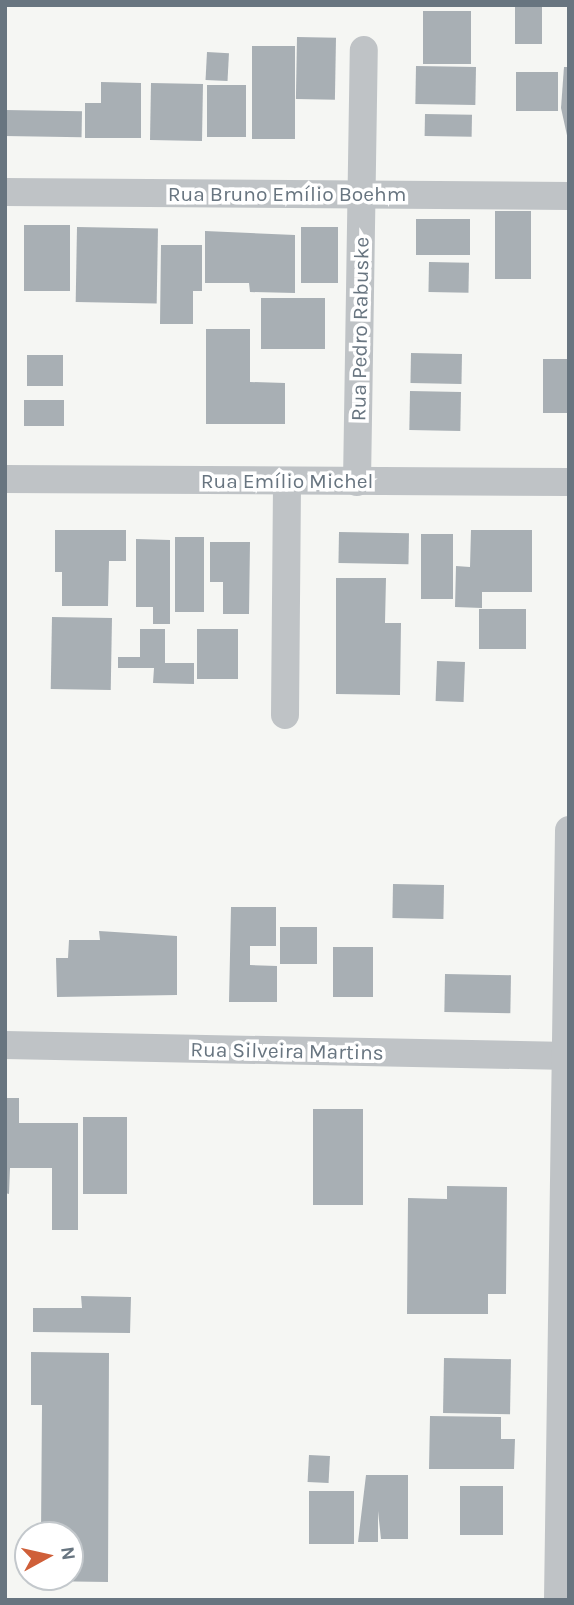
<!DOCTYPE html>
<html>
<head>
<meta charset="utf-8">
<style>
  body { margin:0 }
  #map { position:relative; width:574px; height:1605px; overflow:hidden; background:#f5f6f3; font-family:Karla,sans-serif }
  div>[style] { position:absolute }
  .building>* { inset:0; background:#a8afb4; transform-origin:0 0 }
  .minor>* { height:28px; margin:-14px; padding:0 14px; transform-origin:14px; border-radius:14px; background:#bfc3c6 }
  span { translate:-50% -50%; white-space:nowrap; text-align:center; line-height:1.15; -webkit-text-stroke:7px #fff; paint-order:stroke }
  .street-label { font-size:21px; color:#687580 }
  .frame { position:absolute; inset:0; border:7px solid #687580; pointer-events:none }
  .north { position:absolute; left:14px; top:1521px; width:70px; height:70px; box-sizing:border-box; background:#fff; border:2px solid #c3c8cc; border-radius:50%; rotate:82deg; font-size:19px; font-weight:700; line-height:28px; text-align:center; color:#687580 }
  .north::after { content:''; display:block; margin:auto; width:24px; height:32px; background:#cf5f39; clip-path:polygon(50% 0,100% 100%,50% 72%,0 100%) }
</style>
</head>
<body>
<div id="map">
  <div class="building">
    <div style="left:515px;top:5px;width:27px;height:39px"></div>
    <div style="left:423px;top:11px;width:48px;height:53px"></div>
    <div style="left:297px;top:37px;width:39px;height:62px;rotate:1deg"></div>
    <div style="left:252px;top:46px;width:43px;height:93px"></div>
    <div style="left:207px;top:52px;width:22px;height:28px;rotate:3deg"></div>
    <div style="left:416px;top:66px;width:60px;height:38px;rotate:1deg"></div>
    <div style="clip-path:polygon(564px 67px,569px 67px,568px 140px,561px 108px)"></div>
    <div style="left:516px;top:72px;width:42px;height:39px"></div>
    <div style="clip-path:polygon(101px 82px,141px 83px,141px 138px,85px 138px,85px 103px,101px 103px)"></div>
    <div style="left:151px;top:83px;width:52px;height:57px;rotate:1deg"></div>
    <div style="left:207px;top:85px;width:39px;height:52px"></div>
    <div style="left:5px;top:110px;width:77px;height:26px;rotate:1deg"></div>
    <div style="left:425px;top:114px;width:47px;height:22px;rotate:1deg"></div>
    <div style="left:495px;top:211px;width:36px;height:68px"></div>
    <div style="left:416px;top:219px;width:54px;height:36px"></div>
    <div style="left:24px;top:225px;width:46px;height:66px"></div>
    <div style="left:77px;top:227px;width:81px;height:75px;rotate:1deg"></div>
    <div style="left:301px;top:227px;width:37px;height:56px"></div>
    <div style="clip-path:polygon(205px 231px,295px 235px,295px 293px,250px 292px,249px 283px,205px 283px)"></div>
    <div style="clip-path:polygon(161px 245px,202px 245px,202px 291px,193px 291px,193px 324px,160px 324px)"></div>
    <div style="left:429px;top:262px;width:40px;height:30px;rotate:1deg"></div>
    <div style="left:261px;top:298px;width:64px;height:51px"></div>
    <div style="clip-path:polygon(206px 329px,250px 329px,250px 382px,285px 383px,285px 424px,206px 424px)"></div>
    <div style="left:411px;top:353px;width:51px;height:30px;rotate:1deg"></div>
    <div style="left:27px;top:355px;width:36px;height:31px"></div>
    <div style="left:543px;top:359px;width:26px;height:54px"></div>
    <div style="left:410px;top:391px;width:51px;height:39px;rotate:1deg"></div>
    <div style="left:24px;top:400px;width:40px;height:26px"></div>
    <div style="clip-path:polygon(55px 530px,126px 530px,126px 561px,109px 561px,108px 606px,62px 606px,62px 572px,55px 572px)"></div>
    <div style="clip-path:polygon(471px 530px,532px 530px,532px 592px,482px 592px,482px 608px,455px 607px,456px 566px,470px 567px)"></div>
    <div style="left:339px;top:532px;width:70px;height:31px;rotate:1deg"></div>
    <div style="left:421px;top:534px;width:32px;height:65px"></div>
    <div style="left:175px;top:537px;width:29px;height:75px"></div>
    <div style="clip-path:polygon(136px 539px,170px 540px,170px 624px,153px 624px,153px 607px,136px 607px)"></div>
    <div style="clip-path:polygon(210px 542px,250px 542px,249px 614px,223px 614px,223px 582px,210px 582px)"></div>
    <div style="clip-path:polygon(336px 578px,386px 578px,385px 623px,401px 623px,400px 695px,336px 694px)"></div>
    <div style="left:479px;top:609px;width:47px;height:40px"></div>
    <div style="left:52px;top:617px;width:60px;height:72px;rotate:1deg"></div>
    <div style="clip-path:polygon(140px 629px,165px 629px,165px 663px,194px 663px,194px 684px,153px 683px,154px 668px,118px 668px,118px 657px,140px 657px)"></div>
    <div style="left:197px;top:629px;width:41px;height:50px"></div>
    <div style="left:437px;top:661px;width:28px;height:40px;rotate:2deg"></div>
    <div style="left:393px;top:884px;width:51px;height:34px;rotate:1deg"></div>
    <div style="clip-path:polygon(231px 907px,276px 907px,276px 946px,250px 946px,250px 965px,277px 966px,277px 1002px,229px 1002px)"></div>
    <div style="left:280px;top:927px;width:37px;height:37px"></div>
    <div style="clip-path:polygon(99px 931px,177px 936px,177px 995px,57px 997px,56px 958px,68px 958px,69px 940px,100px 940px)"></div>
    <div style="left:333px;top:947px;width:40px;height:50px"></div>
    <div style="left:445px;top:974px;width:66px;height:38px;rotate:1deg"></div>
    <div style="clip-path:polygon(5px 1098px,19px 1098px,19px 1123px,78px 1123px,78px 1230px,52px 1230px,52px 1168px,10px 1168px,9px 1194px,5px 1193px)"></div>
    <div style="left:313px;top:1109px;width:50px;height:96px"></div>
    <div style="left:83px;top:1117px;width:44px;height:77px"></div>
    <div style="clip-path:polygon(447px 1186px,507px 1187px,506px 1294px,488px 1294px,488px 1314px,407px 1314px,408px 1198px,447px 1199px)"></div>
    <div style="clip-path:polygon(81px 1296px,131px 1297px,130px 1333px,33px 1332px,33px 1308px,82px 1308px)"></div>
    <div style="clip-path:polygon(31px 1352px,109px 1353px,108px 1582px,41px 1581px,41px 1577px,70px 1577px,70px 1535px,41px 1535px,42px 1405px,31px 1405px)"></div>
    <div style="left:444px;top:1358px;width:67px;height:55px;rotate:1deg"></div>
    <div style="clip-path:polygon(430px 1416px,501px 1417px,501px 1439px,515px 1439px,514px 1469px,429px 1469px)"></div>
    <div style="left:309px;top:1455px;width:21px;height:27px;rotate:3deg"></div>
    <div style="clip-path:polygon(366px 1475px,408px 1475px,408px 1539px,381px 1539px,378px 1511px,378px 1542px,358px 1542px)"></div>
    <div style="left:460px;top:1486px;width:43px;height:49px"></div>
    <div style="left:309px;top:1491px;width:45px;height:53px"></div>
  </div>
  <div class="minor">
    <div style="left:5px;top:192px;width:564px;rotate:0.41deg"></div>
    <div style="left:5px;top:479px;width:564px;rotate:0.3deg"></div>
    <div style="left:357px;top:482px;width:432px;rotate:-89.1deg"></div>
    <div style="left:285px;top:715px;width:233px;rotate:-89.5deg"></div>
    <div style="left:5px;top:1045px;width:564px;rotate:1.12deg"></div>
    <div style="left:558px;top:1600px;width:770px;rotate:-89.18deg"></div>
  </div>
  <div class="street-label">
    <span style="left:287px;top:194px">Rua Bruno Emílio Boehm</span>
    <span style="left:360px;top:329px;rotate:-89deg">Rua Pedro Rabuske</span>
    <span style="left:287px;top:481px">Rua Emílio Michel</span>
    <span style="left:287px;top:1051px;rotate:1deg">Rua Silveira Martins</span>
  </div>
  <div class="frame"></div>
  <div class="north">N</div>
</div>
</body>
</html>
